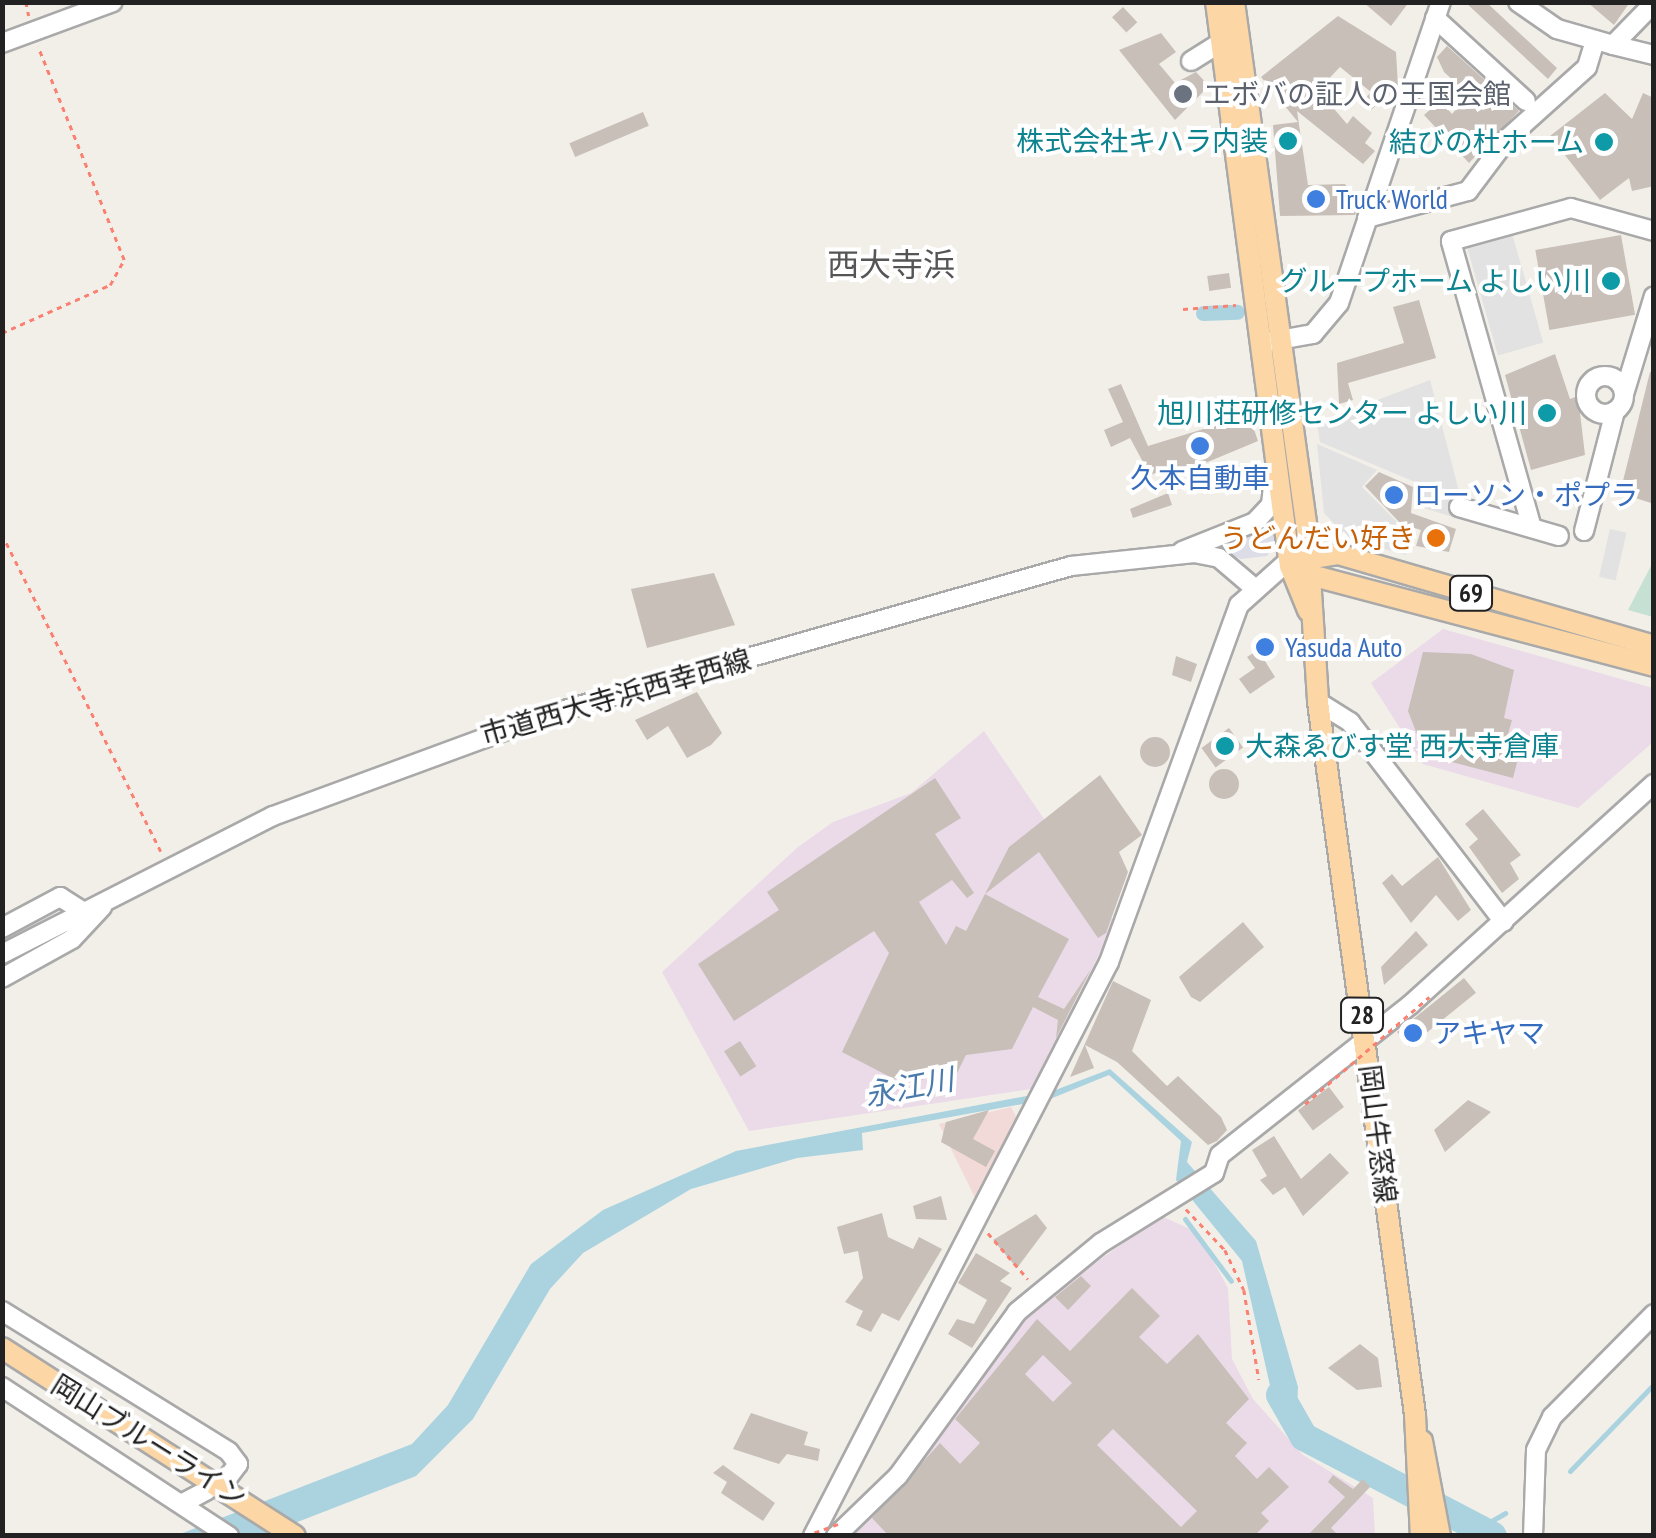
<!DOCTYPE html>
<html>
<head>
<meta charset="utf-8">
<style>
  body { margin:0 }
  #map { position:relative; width:1656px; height:1538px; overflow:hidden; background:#f2efe9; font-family:"PT Sans Narrow","Noto Sans JP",sans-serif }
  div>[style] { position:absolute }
  .commercial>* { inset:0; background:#f2dad9 }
  .industrial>* { inset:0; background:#ebdbe8 }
  .wetland>* { inset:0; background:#c6e0d4 }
  .parking>* { inset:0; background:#e2e2e2; transform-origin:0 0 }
  .plaza>* { inset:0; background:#dddde8 }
  .water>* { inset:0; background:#aad3df }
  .stream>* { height:5px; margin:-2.5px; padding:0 2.5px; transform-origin:2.5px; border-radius:2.5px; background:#aad3df }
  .canal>* { height:15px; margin:-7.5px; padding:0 7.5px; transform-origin:7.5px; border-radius:7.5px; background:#aad3df }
  .river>* { height:28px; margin:-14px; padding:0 14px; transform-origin:14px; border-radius:14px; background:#aad3df }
  .building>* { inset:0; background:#c7bfb8; transform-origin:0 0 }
  .round { border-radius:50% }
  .path>* { height:2.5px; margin-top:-1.25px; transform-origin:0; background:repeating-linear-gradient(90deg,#fa8072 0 5px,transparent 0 10px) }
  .roads { filter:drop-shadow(2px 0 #a9a9a9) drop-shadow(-2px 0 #a9a9a9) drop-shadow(0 2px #a9a9a9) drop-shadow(0 -2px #a9a9a9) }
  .minor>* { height:18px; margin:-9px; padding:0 9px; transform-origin:9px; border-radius:9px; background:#fff }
  .minor>.ring { margin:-9px; padding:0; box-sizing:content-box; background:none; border:18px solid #fff; border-radius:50% }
  .major>* { height:20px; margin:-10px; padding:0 10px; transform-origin:10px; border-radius:10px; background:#fcd6a4 }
  .path-bridge>* { height:2.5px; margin-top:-1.25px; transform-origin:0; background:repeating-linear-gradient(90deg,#fa8072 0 5px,transparent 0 10px) }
  .dots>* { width:28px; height:28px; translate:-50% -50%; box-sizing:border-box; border:5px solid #fff; border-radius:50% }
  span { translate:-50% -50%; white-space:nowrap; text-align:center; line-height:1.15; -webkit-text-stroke:8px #fff; paint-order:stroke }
  .shield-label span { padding:2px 8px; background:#fff; border:2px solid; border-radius:8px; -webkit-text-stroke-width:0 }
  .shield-label { font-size:25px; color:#222; font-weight:700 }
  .worship-label { font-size:28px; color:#5b616d }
  .left { translate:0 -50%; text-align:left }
  .culture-label { font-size:28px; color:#0d838f }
  .right { translate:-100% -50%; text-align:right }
  .shop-label { font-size:28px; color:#366cbe }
  .food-label { font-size:28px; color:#c56008 }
  .street-label { font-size:28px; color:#222 }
  .water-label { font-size:30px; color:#4a7aab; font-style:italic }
  .quarter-label { font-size:32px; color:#555 }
  .frame { position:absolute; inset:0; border:5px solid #222; pointer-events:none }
</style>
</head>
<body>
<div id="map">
  <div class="commercial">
    <div style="clip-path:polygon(1011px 1107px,1018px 1120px,977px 1202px,939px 1124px)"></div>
  </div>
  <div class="industrial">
    <div style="clip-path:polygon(1443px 629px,1653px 688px,1653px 742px,1578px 808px,1423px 764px,1371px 683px)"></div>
    <div style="clip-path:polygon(984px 731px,1115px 923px,1031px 1089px,749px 1131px,662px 972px,798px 847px,833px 822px,911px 793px)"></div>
    <div style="clip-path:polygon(1161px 1216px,1197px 1232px,1228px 1288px,1232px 1359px,1253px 1399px,1303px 1455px,1373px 1498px,1375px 1535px,846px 1536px,888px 1499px,1024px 1314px)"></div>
  </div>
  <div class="wetland">
    <div style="clip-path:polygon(1653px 562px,1653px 617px,1628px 610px)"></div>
  </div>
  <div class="parking">
    <div style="left:1511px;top:230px;width:117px;height:47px;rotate:74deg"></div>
    <div style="clip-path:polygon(1430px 380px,1461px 499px,1456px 518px,1414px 505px,1415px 482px,1320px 442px,1317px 423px)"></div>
    <div style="clip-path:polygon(1317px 444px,1377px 470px,1362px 487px,1398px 523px,1410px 510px,1406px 555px,1349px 539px,1324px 513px)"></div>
    <div style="left:1610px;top:529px;width:17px;height:49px;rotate:13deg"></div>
  </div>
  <div class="plaza">
    <div style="clip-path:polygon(1277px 501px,1279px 535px,1267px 556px,1241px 559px,1207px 546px)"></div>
  </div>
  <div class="water">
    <div style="clip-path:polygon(1110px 1069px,1192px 1142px,1187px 1162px,1256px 1241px,1298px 1387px,1296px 1429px,1273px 1399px,1242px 1261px,1176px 1180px,1181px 1141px,1109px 1075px,1050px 1099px,862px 1133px,863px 1150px,797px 1158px,691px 1189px,583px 1253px,550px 1289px,473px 1419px,416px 1476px,264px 1535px,175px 1536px,412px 1444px,448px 1405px,531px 1264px,603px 1210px,736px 1151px,1053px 1091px)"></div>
  </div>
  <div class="stream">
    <div style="left:1185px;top:1219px;width:77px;rotate:53.4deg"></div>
    <div style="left:1570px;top:1471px;width:121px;rotate:-46deg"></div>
    <div style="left:1481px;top:1527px;width:28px;rotate:-30deg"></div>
  </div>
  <div class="canal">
    <div style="left:1203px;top:313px;width:34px;rotate:-2deg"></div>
  </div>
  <div class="river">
    <div style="left:1280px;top:1395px;width:48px;rotate:60.3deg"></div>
    <div style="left:1304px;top:1437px;width:213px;rotate:27.6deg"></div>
  </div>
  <div class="building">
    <div style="clip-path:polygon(1363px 2px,1409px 2px,1391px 26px)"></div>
    <div style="clip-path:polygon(1465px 2px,1486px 2px,1557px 68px,1548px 79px)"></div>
    <div style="clip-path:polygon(1587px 2px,1630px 2px,1614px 25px)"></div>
    <div style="left:1123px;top:7px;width:21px;height:15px;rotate:47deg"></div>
    <div style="clip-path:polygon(1338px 16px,1396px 52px,1398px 86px,1371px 110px,1362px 102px,1371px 92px,1340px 67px,1318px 90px,1347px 124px,1353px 116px,1372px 133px,1365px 143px,1375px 151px,1363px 164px,1297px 111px,1308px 185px,1345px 184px,1359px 204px,1355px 215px,1280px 216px,1273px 125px,1298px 122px,1261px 77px)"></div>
    <div style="clip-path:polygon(1161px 33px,1176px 52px,1159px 64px,1175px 83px,1196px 72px,1209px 86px,1175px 120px,1119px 50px)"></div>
    <div style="clip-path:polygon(1447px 46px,1519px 111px,1469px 163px,1424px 115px,1440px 101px,1452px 114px,1469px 95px,1444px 72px,1437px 57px)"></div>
    <div style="clip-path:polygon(1605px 93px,1632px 119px,1643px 93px,1654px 98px,1654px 186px,1632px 191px,1629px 178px,1600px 200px,1550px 136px)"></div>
    <div style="left:643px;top:112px;width:15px;height:80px;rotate:67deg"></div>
    <div style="left:1621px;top:235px;width:81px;height:87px;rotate:80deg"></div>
    <div style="left:1229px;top:273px;width:15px;height:22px;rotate:82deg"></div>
    <div style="clip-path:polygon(1419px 300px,1436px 358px,1348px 383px,1353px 400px,1339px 404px,1337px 363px,1404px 343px,1393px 307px)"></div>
    <div style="clip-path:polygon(1555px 354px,1570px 399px,1578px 396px,1585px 455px,1531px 470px,1505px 375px)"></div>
    <div style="clip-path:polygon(1650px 372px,1654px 373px,1654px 504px,1620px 493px)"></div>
    <div style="clip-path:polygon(1121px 384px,1148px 446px,1249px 415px,1258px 441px,1167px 479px,1164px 470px,1150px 475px,1130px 438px,1111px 447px,1104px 430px,1123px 422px,1108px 389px)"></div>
    <div style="clip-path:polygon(1379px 472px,1413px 487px,1411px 513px,1456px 529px,1449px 552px,1416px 546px,1421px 530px,1401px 524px,1365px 486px)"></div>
    <div style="clip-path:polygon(1168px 493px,1172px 505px,1133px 518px,1130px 509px)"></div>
    <div style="clip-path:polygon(714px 573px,735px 625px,647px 648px,631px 589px)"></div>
    <div style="clip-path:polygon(1258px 650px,1275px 677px,1250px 694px,1239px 679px,1255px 668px,1247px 657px)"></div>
    <div style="clip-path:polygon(1423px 652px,1471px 654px,1514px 670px,1504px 718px,1512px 720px,1504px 748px,1519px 755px,1513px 778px,1425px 755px,1408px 711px)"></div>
    <div style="clip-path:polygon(1176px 656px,1197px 664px,1191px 682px,1172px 675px)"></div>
    <div style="clip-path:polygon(697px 692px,722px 733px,711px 745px,687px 758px,668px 726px,647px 740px,635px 720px)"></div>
    <div style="left:1229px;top:728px;width:24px;height:34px;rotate:54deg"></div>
    <div class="round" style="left:1140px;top:737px;width:30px;height:30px"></div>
    <div class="round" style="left:1209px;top:769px;width:30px;height:30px"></div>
    <div style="clip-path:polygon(1100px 775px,1142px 835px,1119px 852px,1128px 872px,1106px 933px,1098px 938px,1039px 852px,985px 894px,1009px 847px)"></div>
    <div style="clip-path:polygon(935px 778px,961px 818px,935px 834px,974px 893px,967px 898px,952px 880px,919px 902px,946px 945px,956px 926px,966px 931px,985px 894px,1069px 939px,1038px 997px,1064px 1009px,1091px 969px,1056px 1038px,1058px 1020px,1033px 1007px,1012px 1049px,966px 1055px,953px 1081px,929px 1069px,923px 1080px,907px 1072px,907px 1080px,894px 1079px,842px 1052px,889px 953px,874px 931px,734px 1021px,698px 964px,779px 910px,767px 892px)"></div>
    <div style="clip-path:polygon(1483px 809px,1521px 855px,1510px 863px,1519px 879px,1502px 893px,1469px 847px,1478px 839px,1465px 824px)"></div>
    <div style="clip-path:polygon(1438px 857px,1471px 910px,1458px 921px,1436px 895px,1411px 923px,1382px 883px,1392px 874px,1402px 886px)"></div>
    <div style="clip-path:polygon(1243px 922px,1264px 947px,1200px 1002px,1191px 997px,1179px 977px)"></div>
    <div style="clip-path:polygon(1416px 931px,1428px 945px,1384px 985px,1381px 967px)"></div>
    <div style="left:1464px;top:978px;width:19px;height:86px;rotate:51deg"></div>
    <div style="clip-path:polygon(1113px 981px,1151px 1000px,1132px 1051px,1167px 1086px,1178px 1076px,1221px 1117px,1227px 1130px,1217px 1141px,1208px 1145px,1117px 1062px,1085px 1045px,1094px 1068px,1070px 1077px)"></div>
    <div style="left:740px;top:1041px;width:30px;height:19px;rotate:57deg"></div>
    <div style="left:1329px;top:1087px;width:25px;height:39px;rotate:53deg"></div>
    <div style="clip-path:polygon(1468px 1100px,1491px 1112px,1445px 1152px,1434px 1130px)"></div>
    <div style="clip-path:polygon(989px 1110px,973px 1139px,995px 1151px,986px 1167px,941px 1142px,946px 1122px)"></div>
    <div style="clip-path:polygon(1274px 1136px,1301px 1179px,1330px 1153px,1349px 1173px,1303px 1216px,1285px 1187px,1273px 1195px,1260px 1180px,1267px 1176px,1252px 1150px)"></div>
    <div style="clip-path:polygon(941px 1196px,947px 1220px,916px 1219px,913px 1206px)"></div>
    <div style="clip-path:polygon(882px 1213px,888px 1237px,913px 1249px,919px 1237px,942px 1249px,899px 1321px,882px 1313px,871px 1332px,856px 1325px,863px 1311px,845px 1302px,863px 1278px,858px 1251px,844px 1254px,837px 1227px)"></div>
    <div style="clip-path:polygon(1036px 1214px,1047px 1228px,1017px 1268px,993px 1240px)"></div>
    <div style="clip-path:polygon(976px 1253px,1010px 1273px,1000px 1281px,1012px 1288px,972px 1348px,948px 1334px,957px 1319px,974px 1324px,987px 1300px,958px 1283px)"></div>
    <div style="clip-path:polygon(1081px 1276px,1091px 1286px,1068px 1310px,1055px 1297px)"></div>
    <div style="clip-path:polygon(evenodd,1132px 1288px,1160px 1316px,1139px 1337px,1167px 1364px,1198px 1334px,1249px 1399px,1226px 1423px,1247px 1443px,1235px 1456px,1257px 1479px,1269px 1467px,1289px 1487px,1261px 1513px,1269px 1521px,1254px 1536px,889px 1536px,872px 1518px,940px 1443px,960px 1464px,980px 1443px,955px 1419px,1037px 1319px,1070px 1351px,1132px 1288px,1043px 1355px,1072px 1383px,1053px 1402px,1025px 1374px,1043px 1355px,1132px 1288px,1113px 1429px,1197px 1511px,1181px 1527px,1097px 1445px,1113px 1429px)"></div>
    <div style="clip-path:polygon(1360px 1344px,1378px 1358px,1382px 1387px,1357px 1390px,1328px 1368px)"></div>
    <div style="clip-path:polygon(751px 1413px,808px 1432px,804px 1445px,820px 1449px,818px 1461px,787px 1454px,779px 1464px,733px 1449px)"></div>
    <div style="clip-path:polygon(723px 1465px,775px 1503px,763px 1521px,721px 1493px,727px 1482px,713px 1473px)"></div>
    <div style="clip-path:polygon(1333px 1475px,1353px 1489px,1363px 1479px,1370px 1487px,1331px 1528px,1339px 1536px,1307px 1536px,1345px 1497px,1328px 1482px)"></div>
  </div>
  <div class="path">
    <div style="left:26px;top:2px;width:14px;rotate:78deg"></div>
    <div style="left:1183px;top:309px;width:53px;rotate:-4.3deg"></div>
    <div style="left:2px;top:333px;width:118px;rotate:-24deg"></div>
    <div style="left:110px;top:285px;width:29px;rotate:-61deg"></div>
    <div style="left:124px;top:260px;width:230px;rotate:-112deg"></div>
    <div style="left:2px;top:534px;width:359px;rotate:63.4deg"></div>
    <div style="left:1186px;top:1209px;width:57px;rotate:46.4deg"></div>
    <div style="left:1225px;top:1250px;width:44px;rotate:64.6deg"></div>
    <div style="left:1244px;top:1290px;width:91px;rotate:80.5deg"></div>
    <div style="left:988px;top:1233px;width:61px;rotate:49deg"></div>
  </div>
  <div class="roads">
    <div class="minor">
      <div style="left:1518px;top:2px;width:47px;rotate:34.7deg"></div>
      <div style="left:1557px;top:29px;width:58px;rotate:15.9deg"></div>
      <div style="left:1613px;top:45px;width:59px;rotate:-45.7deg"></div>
      <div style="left:1435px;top:18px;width:123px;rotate:42.4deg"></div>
      <div style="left:2px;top:43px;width:118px;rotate:-20.3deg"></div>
      <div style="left:1613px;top:45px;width:42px;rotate:13.7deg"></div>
      <div style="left:1191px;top:61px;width:36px;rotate:-32deg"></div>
      <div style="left:1367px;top:218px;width:105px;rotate:-15deg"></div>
      <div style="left:1468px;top:191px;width:66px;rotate:-53deg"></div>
      <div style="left:1508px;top:138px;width:106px;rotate:-41.9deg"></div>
      <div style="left:1587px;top:67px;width:28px;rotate:-73deg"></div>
      <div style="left:1268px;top:342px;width:46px;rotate:-10.1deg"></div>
      <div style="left:1313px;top:334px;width:40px;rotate:-50deg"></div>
      <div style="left:1339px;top:303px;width:318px;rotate:-71.3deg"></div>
      <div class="ring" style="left:1586px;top:376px;width:20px;height:20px"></div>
      <div style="left:1624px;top:394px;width:102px;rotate:-73deg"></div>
      <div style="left:1459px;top:507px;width:104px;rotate:16.2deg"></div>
      <div style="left:1532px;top:528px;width:298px;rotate:-105.8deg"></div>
      <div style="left:1451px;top:241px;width:124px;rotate:-15.4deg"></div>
      <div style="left:1571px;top:208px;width:86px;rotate:15.5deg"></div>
      <div style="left:1584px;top:531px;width:124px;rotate:-75.5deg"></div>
      <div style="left:1182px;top:551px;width:79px;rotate:-21.7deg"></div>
      <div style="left:1255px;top:522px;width:23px;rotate:-47deg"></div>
      <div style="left:1271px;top:505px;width:27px;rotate:-84deg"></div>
      <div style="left:1318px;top:702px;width:38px;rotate:32deg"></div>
      <div style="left:1350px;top:722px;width:252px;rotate:52.4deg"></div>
      <div style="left:2px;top:928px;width:66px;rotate:-28.1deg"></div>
      <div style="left:60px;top:897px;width:26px;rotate:32deg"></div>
      <div style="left:2px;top:954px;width:304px;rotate:-27deg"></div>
      <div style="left:273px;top:816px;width:292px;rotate:-20.2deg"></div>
      <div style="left:547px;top:715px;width:545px;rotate:-15.87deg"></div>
      <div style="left:1071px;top:566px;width:124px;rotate:-6deg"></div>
      <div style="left:1194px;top:553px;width:25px;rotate:11deg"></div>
      <div style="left:1219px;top:558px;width:43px;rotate:40.3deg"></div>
      <div style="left:2px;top:978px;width:80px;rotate:-29.1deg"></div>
      <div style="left:72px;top:939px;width:44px;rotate:-46.8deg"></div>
      <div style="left:2px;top:1311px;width:267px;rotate:31.8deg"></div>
      <div style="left:229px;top:1452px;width:15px;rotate:53deg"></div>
      <div style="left:238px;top:1464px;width:20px;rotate:127deg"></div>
      <div style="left:2px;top:1387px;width:272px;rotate:33.3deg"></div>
      <div style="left:183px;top:1503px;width:27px;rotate:-28deg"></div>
      <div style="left:813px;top:1536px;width:646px;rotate:-62.72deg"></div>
      <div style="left:1109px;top:962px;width:380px;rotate:-70deg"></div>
      <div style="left:1239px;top:605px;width:75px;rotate:-41.8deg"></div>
      <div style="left:836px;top:1536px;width:86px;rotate:-44.1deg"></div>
      <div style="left:898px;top:1476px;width:203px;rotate:-54deg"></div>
      <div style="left:1017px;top:1312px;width:109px;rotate:-39.4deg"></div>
      <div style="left:1101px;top:1243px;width:133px;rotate:-31.8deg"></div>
      <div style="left:1214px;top:1173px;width:19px;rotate:-72deg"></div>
      <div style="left:1220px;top:1155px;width:243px;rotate:-38.3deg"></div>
      <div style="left:1411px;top:1004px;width:328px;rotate:-42.2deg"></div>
      <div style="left:1533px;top:1536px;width:86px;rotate:-88deg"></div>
      <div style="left:1536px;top:1450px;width:37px;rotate:-64deg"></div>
      <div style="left:1552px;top:1417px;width:145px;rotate:-45.3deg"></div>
    </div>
    <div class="major">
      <div style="left:1216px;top:2px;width:569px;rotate:82.53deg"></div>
      <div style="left:1290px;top:566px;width:48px;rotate:67.8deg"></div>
      <div style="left:1234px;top:2px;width:533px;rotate:82.13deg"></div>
      <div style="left:1307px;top:530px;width:172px;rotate:86.3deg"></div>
      <div style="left:1318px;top:702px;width:720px;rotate:82.25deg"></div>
      <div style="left:1415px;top:1415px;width:121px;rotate:87.2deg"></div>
      <div style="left:1300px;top:560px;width:38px;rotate:-9deg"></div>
      <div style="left:1338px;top:554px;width:329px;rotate:16.2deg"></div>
      <div style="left:1303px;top:573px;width:363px;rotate:14.8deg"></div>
      <div style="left:2px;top:1348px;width:348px;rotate:32.7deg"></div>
      <div style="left:1422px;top:1441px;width:97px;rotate:79.3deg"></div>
    </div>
  </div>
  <div class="path-bridge">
    <div style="left:1305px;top:1104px;width:164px;rotate:-40.8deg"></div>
    <div style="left:805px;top:1536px;width:37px;rotate:-20deg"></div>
  </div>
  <div class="dots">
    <div style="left:1183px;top:94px;background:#6b7280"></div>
    <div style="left:1288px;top:141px;background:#0f9aa8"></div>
    <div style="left:1604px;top:142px;background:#0f9aa8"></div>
    <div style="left:1316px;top:199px;background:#3f7fe0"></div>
    <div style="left:1611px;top:281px;background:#0f9aa8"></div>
    <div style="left:1547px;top:413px;background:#0f9aa8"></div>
    <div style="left:1200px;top:446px;background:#3f7fe0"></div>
    <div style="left:1394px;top:495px;background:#3f7fe0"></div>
    <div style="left:1436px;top:538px;background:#e8710a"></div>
    <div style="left:1265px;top:647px;background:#3f7fe0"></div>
    <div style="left:1225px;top:746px;background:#0f9aa8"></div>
    <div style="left:1413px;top:1033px;background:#3f7fe0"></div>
  </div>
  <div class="shield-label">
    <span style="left:1471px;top:593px">69</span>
    <span style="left:1362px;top:1015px">28</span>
  </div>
  <div class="worship-label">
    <span class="left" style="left:1203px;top:94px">エボバの証人の王国会館</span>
  </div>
  <div class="culture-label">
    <span class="right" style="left:1268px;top:141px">株式会社キハラ内装</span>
    <span class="right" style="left:1584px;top:142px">結びの杜ホーム</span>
    <span class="right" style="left:1591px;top:281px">グループホーム よしい川</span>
    <span class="right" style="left:1527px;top:413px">旭川荘研修センター よしい川</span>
    <span class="left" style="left:1245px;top:746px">大森ゑびす堂 西大寺倉庫</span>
  </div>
  <div class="shop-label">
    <span class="left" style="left:1336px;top:199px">Truck World</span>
    <span style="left:1200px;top:478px">久本自動車</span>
    <span class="left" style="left:1414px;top:495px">ローソン・ポプラ</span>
    <span class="left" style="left:1285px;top:647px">Yasuda Auto</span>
    <span class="left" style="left:1433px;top:1033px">アキヤマ</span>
  </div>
  <div class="food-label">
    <span class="right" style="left:1416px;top:538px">うどんだい好き</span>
  </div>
  <div class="street-label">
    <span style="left:616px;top:697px;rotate:-16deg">市道西大寺浜西幸西線</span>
    <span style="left:1378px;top:1134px;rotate:83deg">岡山牛窓線</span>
    <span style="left:149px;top:1441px;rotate:32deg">岡山ブルーライン</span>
  </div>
  <div class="water-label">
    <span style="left:909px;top:1087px;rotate:-11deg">永江川</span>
  </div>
  <div class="quarter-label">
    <span style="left:891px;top:264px">西大寺浜</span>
  </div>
  <div class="frame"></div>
</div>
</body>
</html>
